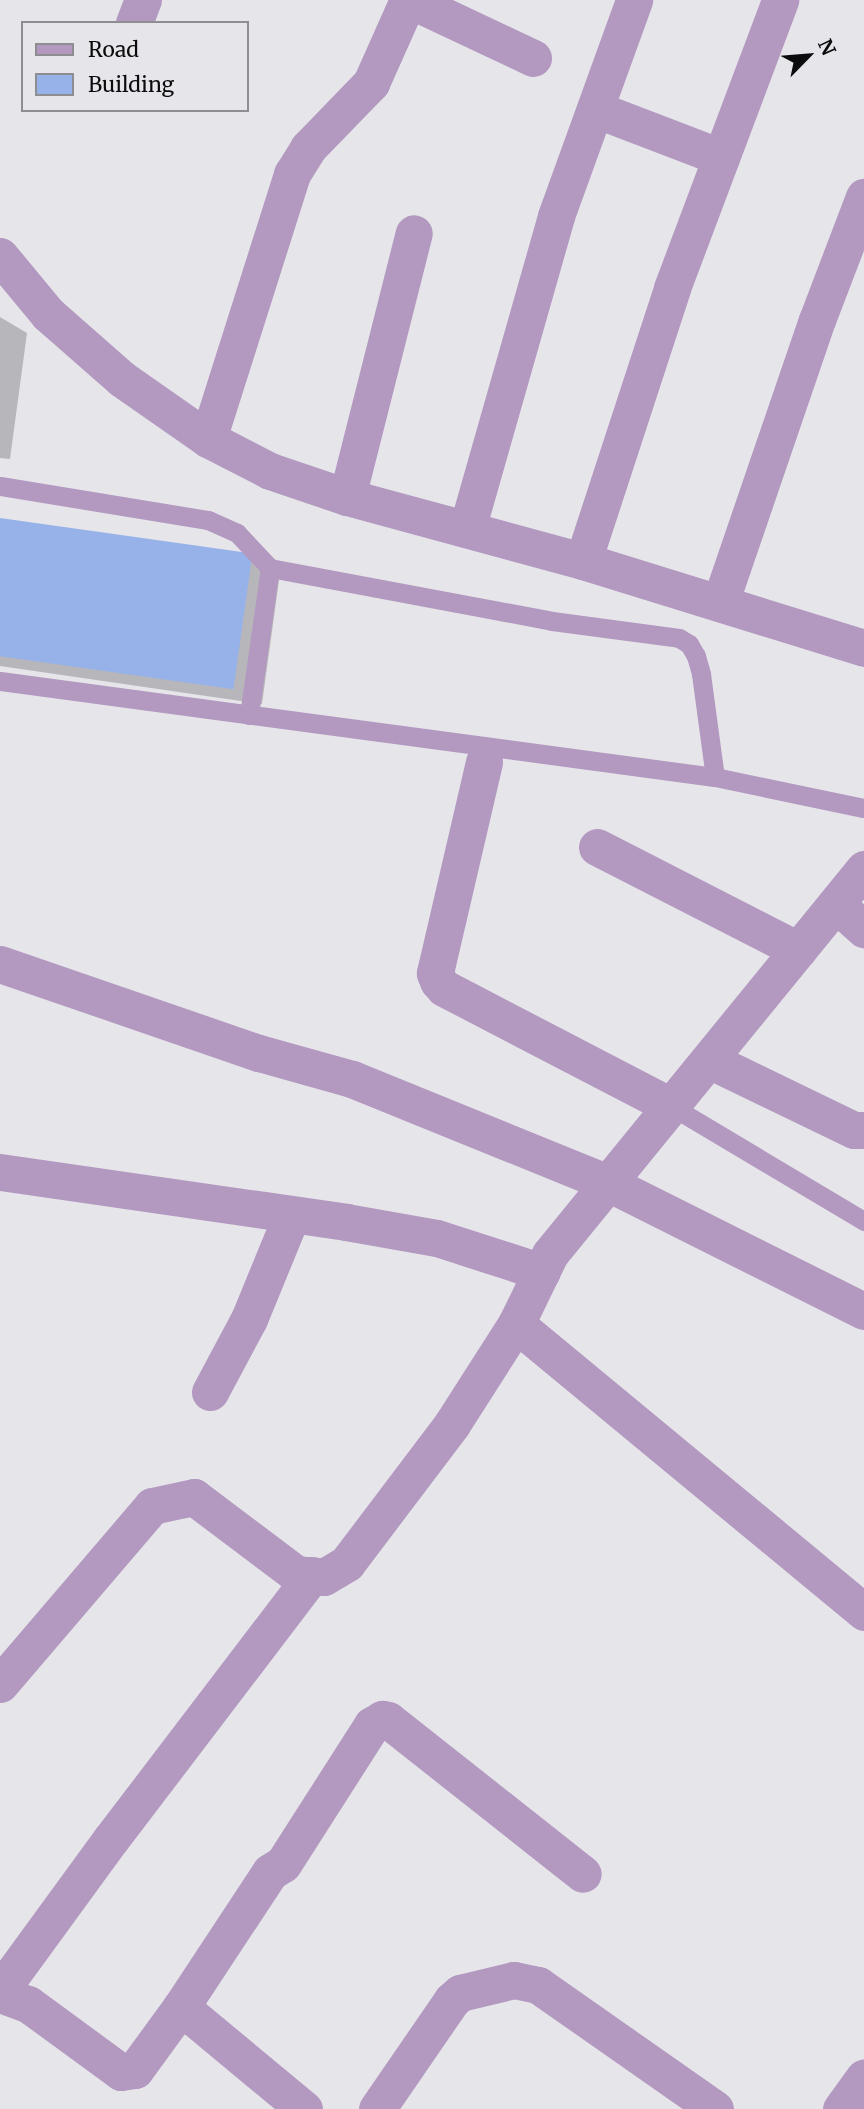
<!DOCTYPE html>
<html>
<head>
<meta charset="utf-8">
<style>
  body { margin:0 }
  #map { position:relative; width:864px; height:2109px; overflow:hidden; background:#e5e5ea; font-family:Merriweather,serif }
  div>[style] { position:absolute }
  .shadow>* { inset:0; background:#0003 }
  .building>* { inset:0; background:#97b2e9; transform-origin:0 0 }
  .lane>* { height:19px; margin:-9.5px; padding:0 9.5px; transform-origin:9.5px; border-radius:9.5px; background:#b398c0 }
  .street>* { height:37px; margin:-18.5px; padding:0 18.5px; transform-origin:18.5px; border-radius:18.5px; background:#b398c0 }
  span { translate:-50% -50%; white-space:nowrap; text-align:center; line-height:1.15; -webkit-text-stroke:5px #e5e5ea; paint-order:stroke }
  .legend { position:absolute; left:21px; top:21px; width:228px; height:91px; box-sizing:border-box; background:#e5e5ea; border:2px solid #8e8e92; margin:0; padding:9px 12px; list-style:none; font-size:21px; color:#0b0b0d }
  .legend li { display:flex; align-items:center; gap:14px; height:35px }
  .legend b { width:35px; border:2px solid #8e8e92 }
  .north { position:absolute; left:773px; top:21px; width:70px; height:70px; -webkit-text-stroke:5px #e5e5ea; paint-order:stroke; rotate:65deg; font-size:19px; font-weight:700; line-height:28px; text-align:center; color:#0b0b0d }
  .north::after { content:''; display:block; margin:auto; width:24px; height:32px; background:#0b0b0d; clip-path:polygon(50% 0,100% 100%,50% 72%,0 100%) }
</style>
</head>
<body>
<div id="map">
  <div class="shadow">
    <div style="clip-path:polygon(0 317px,27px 333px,10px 459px,0 458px)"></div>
    <div style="clip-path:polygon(0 520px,251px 556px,280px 573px,262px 704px,0 666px)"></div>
  </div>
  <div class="building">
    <div style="left:0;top:518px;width:255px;height:137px;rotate:8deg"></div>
  </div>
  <div class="lane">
    <div style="left:0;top:486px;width:211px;rotate:9.3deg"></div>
    <div style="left:208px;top:520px;width:32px;rotate:24deg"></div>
    <div style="left:237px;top:533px;width:48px;rotate:46.7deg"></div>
    <div style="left:270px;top:568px;width:287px;rotate:10.6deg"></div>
    <div style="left:552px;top:621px;width:128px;rotate:7.6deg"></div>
    <div style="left:679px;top:638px;width:12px;rotate:31deg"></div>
    <div style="left:689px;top:644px;width:14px;rotate:60deg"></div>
    <div style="left:696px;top:656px;width:19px;rotate:74deg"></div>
    <div style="left:701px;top:674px;width:104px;rotate:82.3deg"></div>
    <div style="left:0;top:681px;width:721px;rotate:7.65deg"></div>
    <div style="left:715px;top:777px;width:152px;rotate:11.8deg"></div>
    <div style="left:249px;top:715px;width:148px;rotate:-81.9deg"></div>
    <div style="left:671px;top:1106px;width:225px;rotate:30.8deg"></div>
  </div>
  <div class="street">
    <div style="left:410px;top:0;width:136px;rotate:25.2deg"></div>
    <div style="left:134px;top:23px;width:25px;rotate:-69deg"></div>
    <div style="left:595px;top:109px;width:135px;rotate:20.9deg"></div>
    <div style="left:0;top:256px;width:75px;rotate:50.4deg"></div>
    <div style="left:48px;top:314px;width:98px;rotate:41.3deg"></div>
    <div style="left:122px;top:379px;width:105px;rotate:34.9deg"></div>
    <div style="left:208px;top:439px;width:70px;rotate:27.3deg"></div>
    <div style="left:270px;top:471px;width:81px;rotate:18.7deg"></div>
    <div style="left:347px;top:497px;width:245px;rotate:15.2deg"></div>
    <div style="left:583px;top:561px;width:294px;rotate:17.2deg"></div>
    <div style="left:208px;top:439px;width:278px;rotate:-72.4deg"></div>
    <div style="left:292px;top:174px;width:31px;rotate:-58deg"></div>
    <div style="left:308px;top:148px;width:91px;rotate:-45.9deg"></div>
    <div style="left:371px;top:83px;width:91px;rotate:-66deg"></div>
    <div style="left:347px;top:497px;width:272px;rotate:-75.8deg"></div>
    <div style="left:467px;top:529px;width:325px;rotate:-74.1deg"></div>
    <div style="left:556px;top:216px;width:230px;rotate:-70.1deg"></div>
    <div style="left:583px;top:561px;width:287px;rotate:-71.9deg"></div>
    <div style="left:672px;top:288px;width:308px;rotate:-69.4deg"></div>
    <div style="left:720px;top:603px;width:299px;rotate:-71.1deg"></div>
    <div style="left:817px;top:320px;width:132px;rotate:-69.1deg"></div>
    <div style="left:484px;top:762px;width:217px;rotate:103.1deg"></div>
    <div style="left:435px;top:973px;width:9px;rotate:69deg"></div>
    <div style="left:438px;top:981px;width:9px;rotate:49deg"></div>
    <div style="left:444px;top:988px;width:256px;rotate:27.5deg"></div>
    <div style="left:597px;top:847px;width:226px;rotate:27.1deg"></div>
    <div style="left:864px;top:869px;width:497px;rotate:129.2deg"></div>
    <div style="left:550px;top:1254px;width:78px;rotate:115.9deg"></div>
    <div style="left:516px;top:1324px;width:452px;rotate:39.6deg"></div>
    <div style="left:836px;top:904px;width:38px;rotate:42deg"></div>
    <div style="left:0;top:964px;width:274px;rotate:19deg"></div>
    <div style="left:259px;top:1053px;width:97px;rotate:15.6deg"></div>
    <div style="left:352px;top:1079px;width:276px;rotate:22.1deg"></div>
    <div style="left:608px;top:1183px;width:286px;rotate:26.6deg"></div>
    <div style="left:709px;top:1060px;width:161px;rotate:25.8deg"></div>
    <div style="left:854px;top:1130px;width:10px"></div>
    <div style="left:0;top:1172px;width:350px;rotate:8.2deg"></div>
    <div style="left:346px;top:1222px;width:92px;rotate:10deg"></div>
    <div style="left:437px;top:1238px;width:110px;rotate:17.9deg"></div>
    <div style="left:210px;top:1392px;width:83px;rotate:-61.9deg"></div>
    <div style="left:249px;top:1319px;width:113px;rotate:-67.7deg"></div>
    <div style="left:0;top:1684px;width:234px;rotate:-49.5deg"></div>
    <div style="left:152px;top:1506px;width:43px;rotate:-12.1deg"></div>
    <div style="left:194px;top:1497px;width:128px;rotate:37deg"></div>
    <div style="left:296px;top:1574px;width:28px;rotate:6deg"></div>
    <div style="left:324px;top:1577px;width:27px;rotate:-31deg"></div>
    <div style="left:347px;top:1563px;width:174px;rotate:-52.9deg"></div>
    <div style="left:452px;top:1424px;width:119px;rotate:-57.4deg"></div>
    <div style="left:0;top:1991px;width:188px;rotate:-53.9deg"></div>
    <div style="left:111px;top:1839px;width:332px;rotate:-52.7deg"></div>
    <div style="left:0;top:1994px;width:30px;rotate:20deg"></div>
    <div style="left:28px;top:2004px;width:115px;rotate:36.2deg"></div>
    <div style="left:121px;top:2072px;width:14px;rotate:-8deg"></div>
    <div style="left:135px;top:2070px;width:78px;rotate:-53.9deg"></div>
    <div style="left:181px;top:2007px;width:162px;rotate:-56.6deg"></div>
    <div style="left:270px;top:1872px;width:15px;rotate:-32deg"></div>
    <div style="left:283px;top:1864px;width:165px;rotate:-57.4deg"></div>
    <div style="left:372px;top:1725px;width:12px;rotate:-31deg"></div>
    <div style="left:382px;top:1719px;width:6px;rotate:9deg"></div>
    <div style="left:388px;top:1720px;width:248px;rotate:38.3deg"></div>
    <div style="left:181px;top:2007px;width:160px;rotate:39.7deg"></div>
    <div style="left:377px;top:2109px;width:132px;rotate:-55.5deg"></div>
    <div style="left:452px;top:2000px;width:11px;rotate:-41deg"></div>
    <div style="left:460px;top:1993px;width:56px;rotate:-13.5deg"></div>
    <div style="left:514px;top:1980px;width:25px;rotate:12deg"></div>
    <div style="left:538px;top:1985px;width:216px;rotate:35deg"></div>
    <div style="left:841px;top:2109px;width:39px;rotate:-54deg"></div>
  </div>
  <ul class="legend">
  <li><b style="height:9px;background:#b398c0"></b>Road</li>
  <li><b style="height:19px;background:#97b2e9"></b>Building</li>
  </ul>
  <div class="north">N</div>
</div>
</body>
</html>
